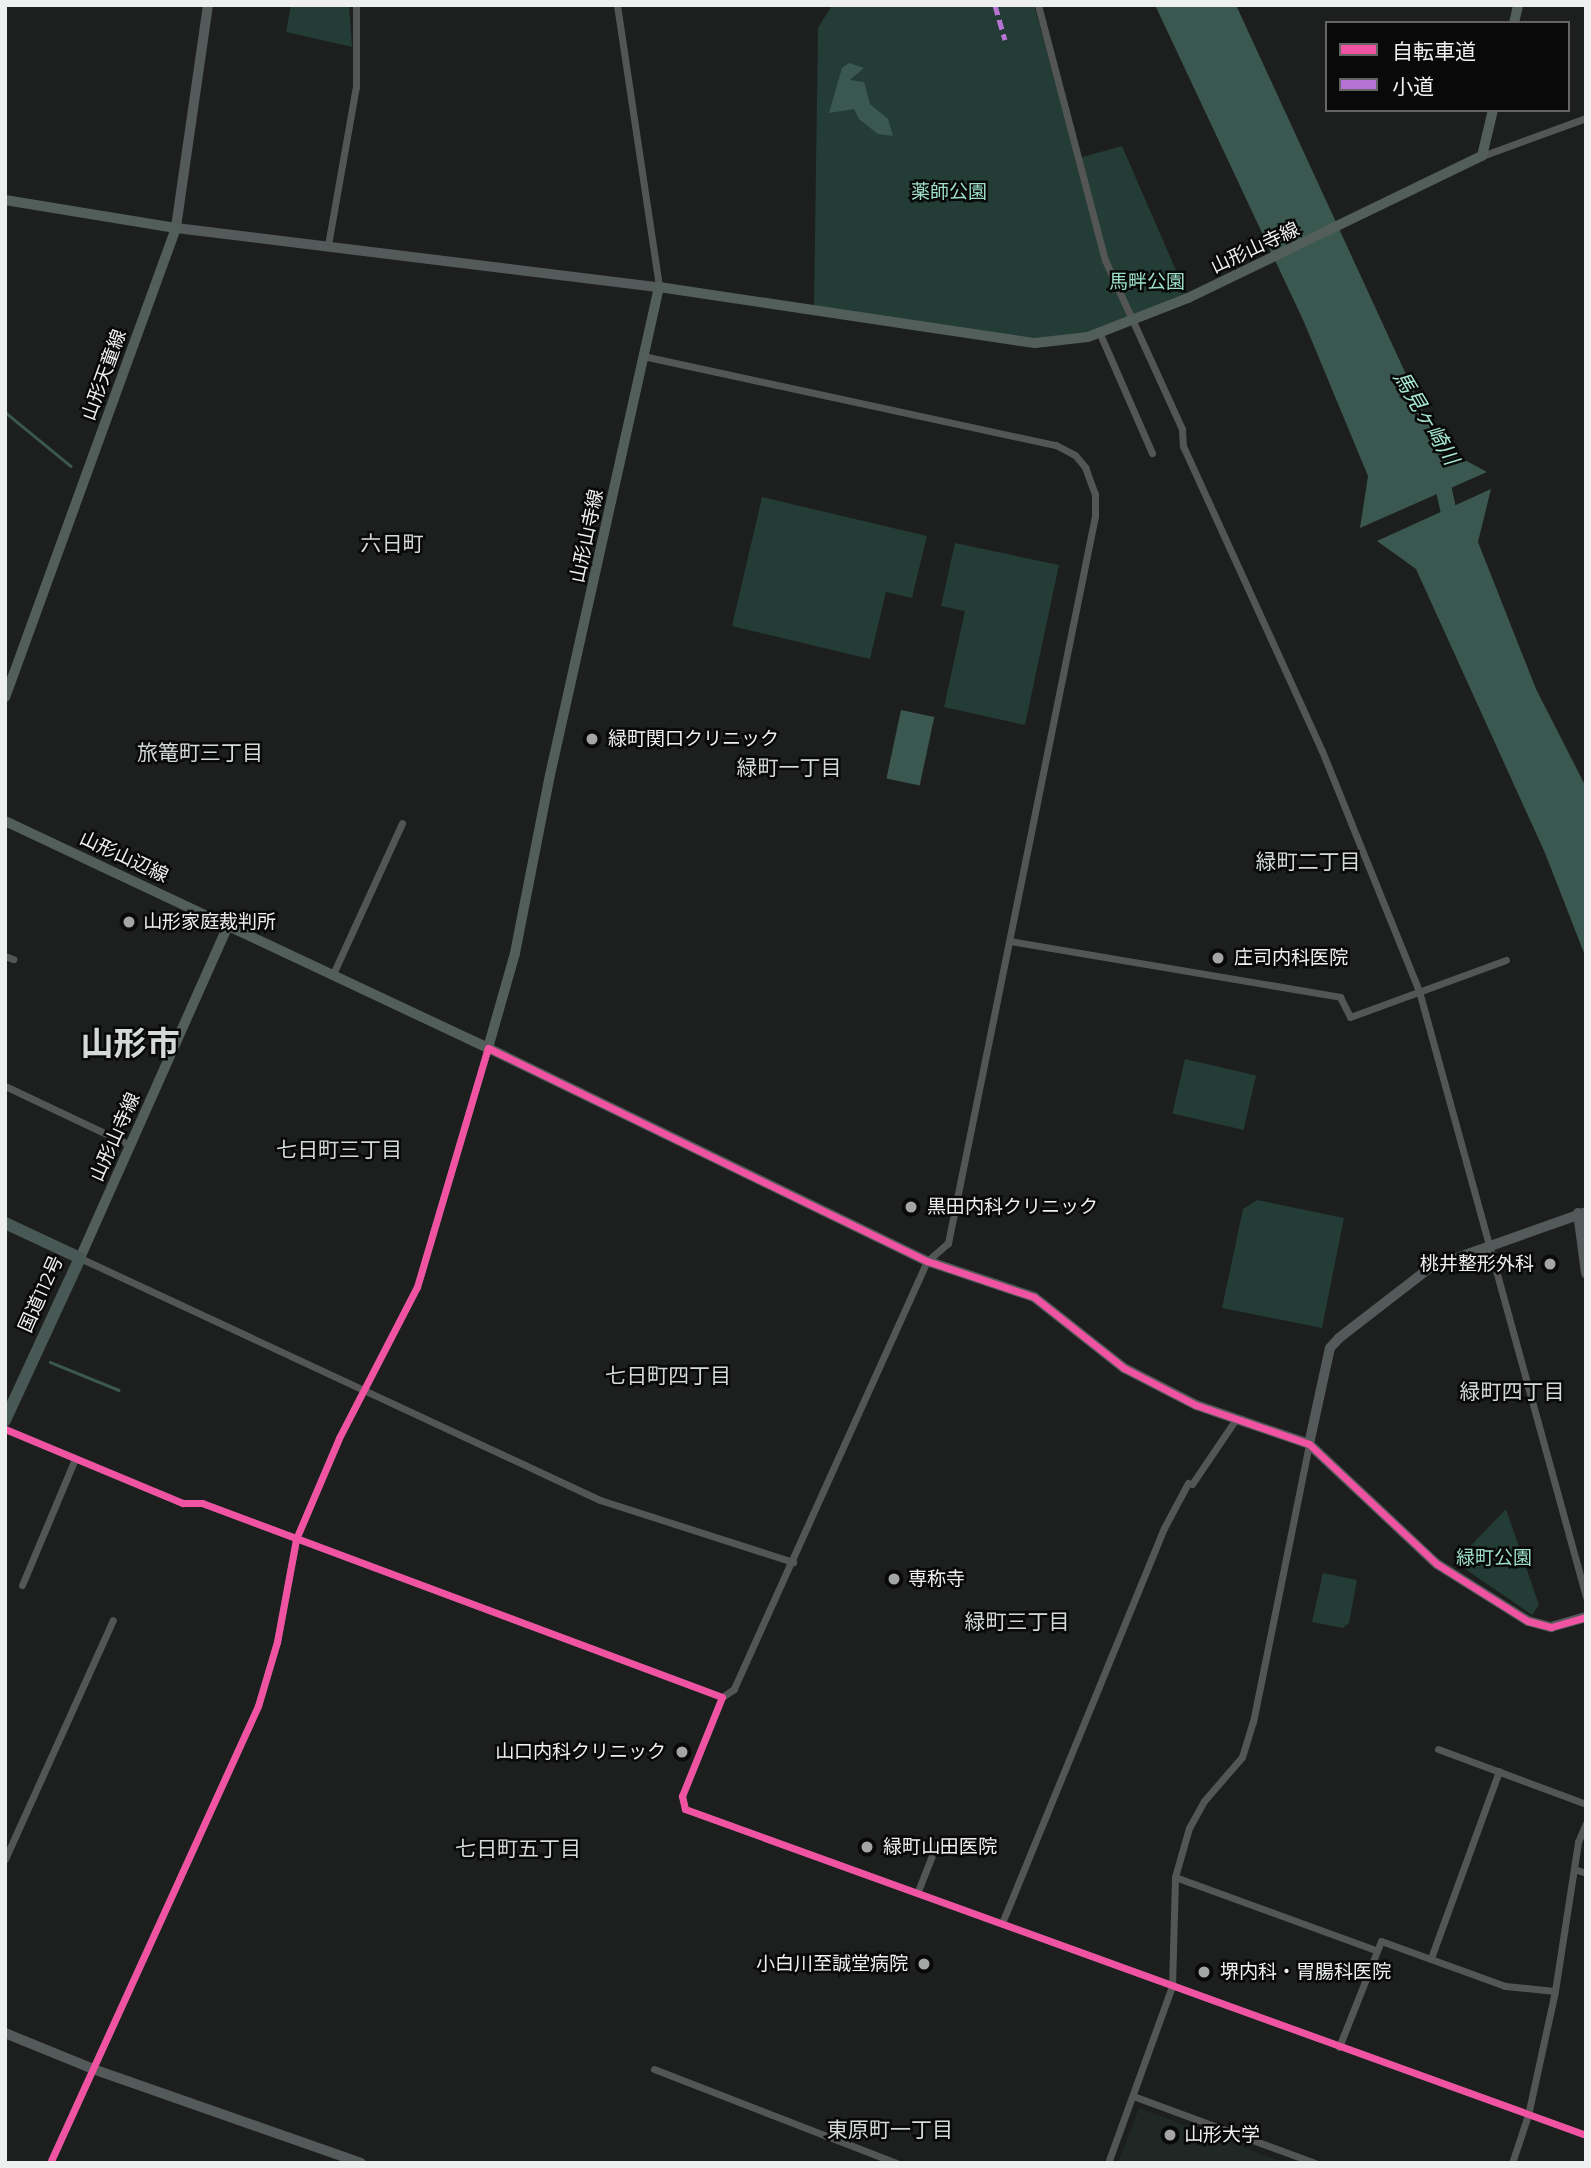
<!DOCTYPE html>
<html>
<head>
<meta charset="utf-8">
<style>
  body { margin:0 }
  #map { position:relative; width:1591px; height:2168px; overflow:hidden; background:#1d1e1e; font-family:Montserrat,"Noto Sans JP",sans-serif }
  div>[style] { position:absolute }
  .built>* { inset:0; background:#202826 }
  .green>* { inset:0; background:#233c35; transform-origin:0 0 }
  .water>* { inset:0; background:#3a584f; transform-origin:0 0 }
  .stream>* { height:2.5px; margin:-1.25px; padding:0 1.25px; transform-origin:1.25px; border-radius:1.25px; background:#3a584f }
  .river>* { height:16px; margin:-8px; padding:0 8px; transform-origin:8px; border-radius:8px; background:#3a584f }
  .street>* { height:7px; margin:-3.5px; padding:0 3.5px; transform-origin:3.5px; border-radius:3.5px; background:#545655 }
  .secondary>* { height:10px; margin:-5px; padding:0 5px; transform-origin:5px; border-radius:5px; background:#535a59 }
  .primary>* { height:10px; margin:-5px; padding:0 5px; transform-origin:5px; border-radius:5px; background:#525e5a }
  .highway>* { height:12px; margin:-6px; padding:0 6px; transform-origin:6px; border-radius:6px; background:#485955 }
  .quiet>* { height:5px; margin-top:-2.5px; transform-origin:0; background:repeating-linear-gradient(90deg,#b673d3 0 10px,transparent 0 15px) }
  .cycleway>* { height:7px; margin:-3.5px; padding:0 3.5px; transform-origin:3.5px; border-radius:3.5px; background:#f153a3 }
  .dots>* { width:19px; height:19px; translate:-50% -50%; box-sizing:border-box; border:4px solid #080908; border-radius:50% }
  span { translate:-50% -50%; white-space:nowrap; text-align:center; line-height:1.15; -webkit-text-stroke:5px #080908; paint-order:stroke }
  .park-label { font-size:19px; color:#9ddfcb }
  .street-label { font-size:19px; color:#edf0ef }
  .poi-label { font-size:19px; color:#edf0ef }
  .left { translate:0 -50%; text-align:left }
  .right { translate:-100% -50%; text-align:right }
  .water-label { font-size:21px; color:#a6e8d3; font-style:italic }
  .neighbourhood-label { font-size:21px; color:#d5dad8 }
  .town-label { font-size:33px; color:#d5dad8; font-weight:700 }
  .frame { position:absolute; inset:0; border:7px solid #edf0ef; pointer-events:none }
  .legend { position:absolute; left:1325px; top:21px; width:245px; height:91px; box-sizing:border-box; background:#080908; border:2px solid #646564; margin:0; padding:9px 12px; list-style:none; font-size:21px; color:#edf0ef }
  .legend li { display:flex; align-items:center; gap:14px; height:35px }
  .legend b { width:35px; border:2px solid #646564 }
</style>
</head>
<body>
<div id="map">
  <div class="built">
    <div style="clip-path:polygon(1139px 2108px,1285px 2163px,1118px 2163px)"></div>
  </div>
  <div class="green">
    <div style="clip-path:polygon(291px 5px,349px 5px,352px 47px,286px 32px)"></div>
    <div style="clip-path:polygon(832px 5px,1034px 5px,1091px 211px,1079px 158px,1122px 146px,1188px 298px,1100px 334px,1016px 340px,814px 307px,818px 28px)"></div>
    <div style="clip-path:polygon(762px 497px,927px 536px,912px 598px,886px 592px,870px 659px,732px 626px)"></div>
    <div style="clip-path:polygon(955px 543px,1059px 565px,1025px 725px,944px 707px,965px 611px,941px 606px)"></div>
    <div style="left:1185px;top:1059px;width:73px;height:56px;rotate:13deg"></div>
    <div style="clip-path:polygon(1257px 1200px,1344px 1218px,1322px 1328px,1222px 1308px,1243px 1209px)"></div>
    <div style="clip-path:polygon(1506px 1509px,1539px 1605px,1532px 1615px,1455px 1562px)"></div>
    <div style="clip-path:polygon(1323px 1573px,1357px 1580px,1349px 1623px,1343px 1628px,1312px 1622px)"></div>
  </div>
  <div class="water">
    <div style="clip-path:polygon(1155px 5px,1236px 5px,1439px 446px,1487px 472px,1360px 528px,1368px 476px,1304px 322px)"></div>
    <div style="clip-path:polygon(849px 63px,864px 68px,850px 80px,864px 82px,870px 104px,888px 119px,893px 136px,878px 134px,859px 119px,854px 109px,829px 113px,842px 68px)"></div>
    <div style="clip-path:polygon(1491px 489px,1478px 542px,1536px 689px,1586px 787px,1586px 958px,1545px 853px,1416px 569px,1377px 541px)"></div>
    <div style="left:901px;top:710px;width:34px;height:70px;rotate:12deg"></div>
  </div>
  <div class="stream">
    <div style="left:5px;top:412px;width:85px;rotate:39.3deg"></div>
    <div style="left:50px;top:1362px;width:74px;rotate:22.1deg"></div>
  </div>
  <div class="river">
    <div style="left:1436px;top:473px;width:19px;rotate:65deg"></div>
    <div style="left:1444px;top:490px;width:40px;rotate:78deg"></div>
  </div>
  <div class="street">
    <div style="left:617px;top:5px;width:285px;rotate:81.5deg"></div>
    <div style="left:1038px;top:5px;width:264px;rotate:75.3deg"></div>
    <div style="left:1105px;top:260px;width:186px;rotate:65.5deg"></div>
    <div style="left:1182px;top:429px;width:17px;rotate:87deg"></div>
    <div style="left:1183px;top:446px;width:335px;rotate:65.5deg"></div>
    <div style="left:1322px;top:751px;width:259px;rotate:68deg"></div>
    <div style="left:1419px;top:991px;width:629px;rotate:74.59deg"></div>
    <div style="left:1482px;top:156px;width:111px;rotate:-20.1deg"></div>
    <div style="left:328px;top:245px;width:160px;rotate:-80deg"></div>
    <div style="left:356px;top:87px;width:82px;rotate:-90deg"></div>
    <div style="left:1100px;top:334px;width:130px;rotate:66.4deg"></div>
    <div style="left:643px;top:356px;width:422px;rotate:12.2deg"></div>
    <div style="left:1056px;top:445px;width:21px;rotate:28deg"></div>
    <div style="left:1075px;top:455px;width:16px;rotate:50deg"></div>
    <div style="left:1085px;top:467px;width:29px;rotate:70deg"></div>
    <div style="left:1095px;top:494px;width:22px;rotate:90deg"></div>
    <div style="left:1095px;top:516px;width:742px;rotate:101.43deg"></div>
    <div style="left:948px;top:1243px;width:28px;rotate:139deg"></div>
    <div style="left:927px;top:1261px;width:470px;rotate:114.3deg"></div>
    <div style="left:734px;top:1689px;width:14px;rotate:146deg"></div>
    <div style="left:1010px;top:941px;width:335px;rotate:9.6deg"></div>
    <div style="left:1340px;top:997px;width:22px;rotate:63deg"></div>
    <div style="left:1350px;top:1017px;width:166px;rotate:-20.1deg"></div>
    <div style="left:5px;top:956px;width:9px;rotate:21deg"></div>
    <div style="left:333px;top:974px;width:166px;rotate:-65.4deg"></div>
    <div style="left:5px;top:1086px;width:138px;rotate:25.3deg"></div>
    <div style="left:80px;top:1258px;width:574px;rotate:24.96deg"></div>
    <div style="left:600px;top:1500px;width:203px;rotate:17.8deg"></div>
    <div style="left:5px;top:1429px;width:193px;rotate:22.6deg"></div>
    <div style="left:183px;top:1503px;width:19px"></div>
    <div style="left:202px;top:1503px;width:555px;rotate:20.46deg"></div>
    <div style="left:722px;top:1697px;width:107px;rotate:112deg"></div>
    <div style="left:682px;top:1796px;width:13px;rotate:77deg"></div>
    <div style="left:685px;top:1809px;width:958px;rotate:19.89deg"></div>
    <div style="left:1192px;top:1484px;width:78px;rotate:-55.9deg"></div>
    <div style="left:22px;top:1585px;width:137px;rotate:-67.2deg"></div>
    <div style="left:1438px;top:1749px;width:158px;rotate:20.4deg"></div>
    <div style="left:5px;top:1859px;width:262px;rotate:-65.7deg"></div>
    <div style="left:1574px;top:1869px;width:13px;rotate:18deg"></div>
    <div style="left:1175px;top:1877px;width:214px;rotate:20deg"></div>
    <div style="left:918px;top:1891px;width:52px;rotate:-68.4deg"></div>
    <div style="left:1002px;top:1923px;width:427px;rotate:-67.7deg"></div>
    <div style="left:1164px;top:1528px;width:51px;rotate:-61.9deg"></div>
    <div style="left:1431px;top:1958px;width:199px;rotate:-70deg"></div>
    <div style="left:1339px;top:2047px;width:114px;rotate:-68.4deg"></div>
    <div style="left:1381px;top:1941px;width:132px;rotate:19.9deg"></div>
    <div style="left:1505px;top:1986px;width:50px;rotate:5.7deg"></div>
    <div style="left:654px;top:2069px;width:260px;rotate:21.2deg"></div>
    <div style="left:1133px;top:2096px;width:194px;rotate:20.2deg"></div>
    <div style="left:50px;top:2163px;width:502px;rotate:-65.53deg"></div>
    <div style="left:258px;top:1706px;width:67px;rotate:-73.5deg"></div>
    <div style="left:277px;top:1642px;width:105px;rotate:-79.5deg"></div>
    <div style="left:296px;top:1539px;width:110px;rotate:-66.9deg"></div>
    <div style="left:339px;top:1438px;width:170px;rotate:-62.7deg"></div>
    <div style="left:417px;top:1287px;width:249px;rotate:-73.5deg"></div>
    <div style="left:1108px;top:2163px;width:188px;rotate:-70.1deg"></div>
    <div style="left:1172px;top:1986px;width:109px;rotate:-88.4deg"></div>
    <div style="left:1175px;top:1877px;width:51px;rotate:-74.1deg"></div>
    <div style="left:1189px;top:1828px;width:31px;rotate:-61deg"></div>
    <div style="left:1204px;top:1801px;width:58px;rotate:-49.2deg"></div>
    <div style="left:1242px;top:1757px;width:37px;rotate:-73deg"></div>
    <div style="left:1253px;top:1722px;width:284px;rotate:-78.6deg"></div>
    <div style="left:1512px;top:2163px;width:51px;rotate:-71.6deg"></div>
    <div style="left:1528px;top:2115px;width:127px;rotate:-77.7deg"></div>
    <div style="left:1555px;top:1991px;width:151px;rotate:-81.2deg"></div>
    <div style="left:1578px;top:1842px;width:21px;rotate:-67deg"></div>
  </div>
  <div class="secondary">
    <div style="left:208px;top:5px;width:225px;rotate:98.2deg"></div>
    <div style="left:176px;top:228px;width:487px;rotate:7deg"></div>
    <div style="left:488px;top:1048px;width:488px;rotate:25.9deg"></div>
    <div style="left:927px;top:1261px;width:113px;rotate:18.6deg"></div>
    <div style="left:1034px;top:1297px;width:115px;rotate:38.3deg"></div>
    <div style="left:1124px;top:1368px;width:81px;rotate:27.2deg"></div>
    <div style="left:1196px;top:1405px;width:120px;rotate:19deg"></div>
    <div style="left:1309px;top:1444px;width:175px;rotate:43.2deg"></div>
    <div style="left:1437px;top:1564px;width:107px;rotate:32.1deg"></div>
    <div style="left:1528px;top:1621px;width:24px;rotate:15deg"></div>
    <div style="left:1551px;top:1627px;width:36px;rotate:-16deg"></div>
    <div style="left:1578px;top:1213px;width:61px;rotate:82.4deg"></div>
    <div style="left:1309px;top:1444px;width:98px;rotate:-77.7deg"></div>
    <div style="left:1330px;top:1348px;width:13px;rotate:-48deg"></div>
    <div style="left:1339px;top:1338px;width:116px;rotate:-37.7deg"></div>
    <div style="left:1431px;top:1267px;width:164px;rotate:-19.5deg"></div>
    <div style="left:5px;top:2033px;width:95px;rotate:22.2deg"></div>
    <div style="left:93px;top:2069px;width:284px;rotate:19.3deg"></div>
  </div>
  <div class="primary">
    <div style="left:1514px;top:23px;width:18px;rotate:-77deg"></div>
    <div style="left:5px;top:200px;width:173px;rotate:9.3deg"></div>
    <div style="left:176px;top:228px;width:499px;rotate:110deg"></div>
    <div style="left:5px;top:821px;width:534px;rotate:25.17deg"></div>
    <div style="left:488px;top:1048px;width:99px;rotate:-74.1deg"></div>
    <div style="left:515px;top:953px;width:181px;rotate:-78.9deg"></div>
    <div style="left:550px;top:775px;width:500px;rotate:-77.41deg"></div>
    <div style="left:659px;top:287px;width:380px;rotate:8.5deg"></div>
    <div style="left:1035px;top:343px;width:53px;rotate:-6.5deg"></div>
    <div style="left:1088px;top:337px;width:107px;rotate:-21.3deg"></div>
    <div style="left:1188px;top:298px;width:326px;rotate:-25.8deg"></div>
    <div style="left:1482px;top:156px;width:47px;rotate:-76.6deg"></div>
    <div style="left:80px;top:1258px;width:364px;rotate:-66deg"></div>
  </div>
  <div class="highway">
    <div style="left:5px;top:1223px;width:83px;rotate:25deg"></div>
    <div style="left:80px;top:1258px;width:179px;rotate:114.8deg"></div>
  </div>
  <div class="quiet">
    <div style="left:995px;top:5px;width:36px;rotate:74deg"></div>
  </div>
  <div class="cycleway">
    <div style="left:5px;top:1429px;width:193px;rotate:22.6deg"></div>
    <div style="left:183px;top:1503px;width:19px"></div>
    <div style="left:202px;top:1503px;width:555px;rotate:20.46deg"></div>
    <div style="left:722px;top:1697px;width:107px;rotate:112deg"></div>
    <div style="left:682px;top:1796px;width:13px;rotate:77deg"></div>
    <div style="left:685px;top:1809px;width:958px;rotate:19.89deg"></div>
    <div style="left:50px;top:2163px;width:502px;rotate:-65.53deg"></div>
    <div style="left:258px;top:1706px;width:67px;rotate:-73.5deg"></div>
    <div style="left:277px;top:1642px;width:105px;rotate:-79.5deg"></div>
    <div style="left:296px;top:1539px;width:110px;rotate:-66.9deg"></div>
    <div style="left:339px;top:1438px;width:170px;rotate:-62.7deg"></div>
    <div style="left:417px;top:1287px;width:249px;rotate:-73.5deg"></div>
    <div style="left:488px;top:1048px;width:488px;rotate:25.9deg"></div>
    <div style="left:927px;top:1261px;width:113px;rotate:18.6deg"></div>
    <div style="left:1034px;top:1297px;width:115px;rotate:38.3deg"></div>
    <div style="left:1124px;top:1368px;width:81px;rotate:27.2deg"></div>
    <div style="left:1196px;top:1405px;width:120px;rotate:19deg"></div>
    <div style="left:1309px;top:1444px;width:175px;rotate:43.2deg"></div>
    <div style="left:1437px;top:1564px;width:107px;rotate:32.1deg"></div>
    <div style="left:1528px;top:1621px;width:24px;rotate:15deg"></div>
    <div style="left:1551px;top:1627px;width:36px;rotate:-16deg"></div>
  </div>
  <div class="dots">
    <div style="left:592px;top:739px;background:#a4a6a6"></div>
    <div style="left:129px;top:922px;background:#a4a6a6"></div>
    <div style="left:1218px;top:958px;background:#a4a6a6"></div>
    <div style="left:911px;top:1207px;background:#a4a6a6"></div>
    <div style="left:1550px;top:1264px;background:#a4a6a6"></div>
    <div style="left:894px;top:1579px;background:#a4a6a6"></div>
    <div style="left:682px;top:1752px;background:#a4a6a6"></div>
    <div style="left:867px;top:1847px;background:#a4a6a6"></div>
    <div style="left:924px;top:1964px;background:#a4a6a6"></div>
    <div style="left:1204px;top:1972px;background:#a4a6a6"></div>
    <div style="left:1170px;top:2135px;background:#a4a6a6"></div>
  </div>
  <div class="park-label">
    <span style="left:949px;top:192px">薬師公園</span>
    <span style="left:1147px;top:282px">馬畔公園</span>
    <span style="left:1494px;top:1558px">緑町公園</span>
  </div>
  <div class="street-label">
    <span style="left:1255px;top:248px;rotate:-25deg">山形山寺線</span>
    <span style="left:104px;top:375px;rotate:-70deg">山形天童線</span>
    <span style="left:587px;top:536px;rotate:-78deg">山形山寺線</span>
    <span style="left:124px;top:857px;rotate:25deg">山形山辺線</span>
    <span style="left:115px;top:1137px;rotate:-66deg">山形山寺線</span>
    <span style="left:41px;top:1294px;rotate:-66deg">国道112号</span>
  </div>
  <div class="poi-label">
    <span class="left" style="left:608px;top:739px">緑町関口クリニック</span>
    <span class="left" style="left:143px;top:922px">山形家庭裁判所</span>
    <span class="left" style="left:1234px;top:958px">庄司内科医院</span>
    <span class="left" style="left:927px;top:1207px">黒田内科クリニック</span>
    <span class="right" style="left:1534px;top:1264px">桃井整形外科</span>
    <span class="left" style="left:908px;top:1579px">専称寺</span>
    <span class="right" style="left:666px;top:1752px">山口内科クリニック</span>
    <span class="left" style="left:883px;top:1847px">緑町山田医院</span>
    <span class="right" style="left:908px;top:1964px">小白川至誠堂病院</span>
    <span class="left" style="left:1220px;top:1972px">堺内科・胃腸科医院</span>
    <span class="left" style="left:1184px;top:2135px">山形大学</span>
  </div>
  <div class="water-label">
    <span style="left:1426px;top:418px;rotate:59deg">馬見ヶ崎川</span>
  </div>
  <div class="neighbourhood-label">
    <span style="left:392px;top:544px">六日町</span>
    <span style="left:200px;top:753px">旅篭町三丁目</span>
    <span style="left:789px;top:768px">緑町一丁目</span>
    <span style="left:1308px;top:862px">緑町二丁目</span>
    <span style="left:339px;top:1150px">七日町三丁目</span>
    <span style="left:668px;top:1376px">七日町四丁目</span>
    <span style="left:1512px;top:1392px">緑町四丁目</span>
    <span style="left:1017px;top:1622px">緑町三丁目</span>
    <span style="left:518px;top:1849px">七日町五丁目</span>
    <span style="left:890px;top:2130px">東原町一丁目</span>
  </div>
  <div class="town-label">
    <span style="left:130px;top:1044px">山形市</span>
  </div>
  <div class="frame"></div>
  <ul class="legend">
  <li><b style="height:9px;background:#f153a3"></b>自転車道</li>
  <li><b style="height:9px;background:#b673d3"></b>小道</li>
  </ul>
</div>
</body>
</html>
